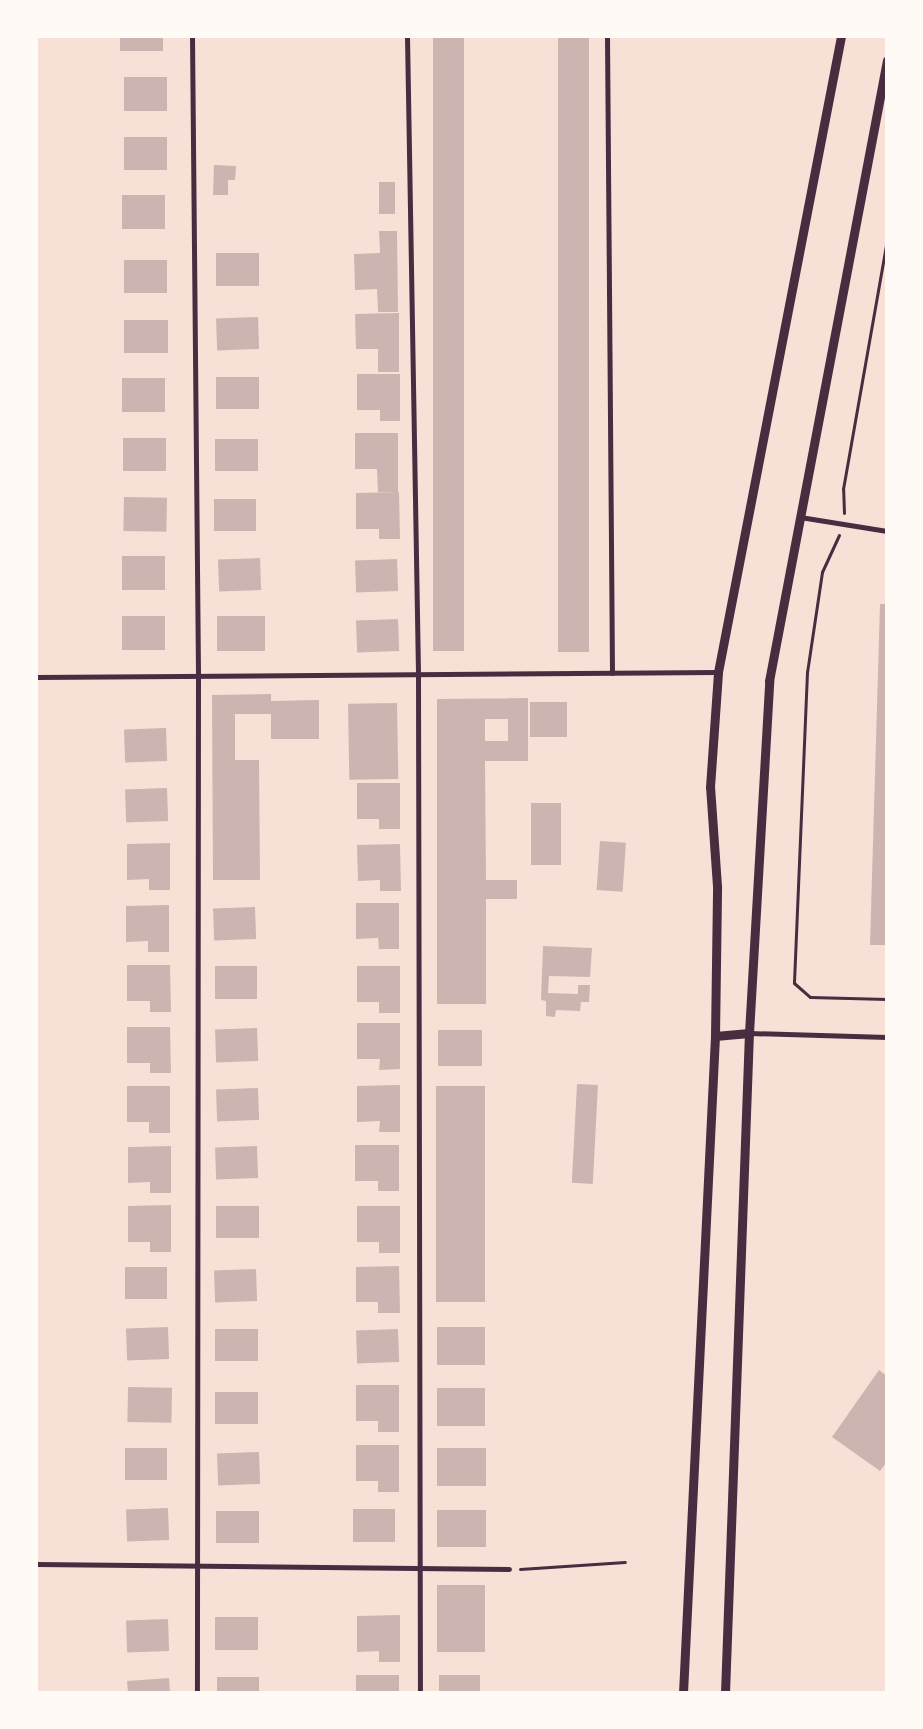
<!DOCTYPE html>
<html>
<head>
<meta charset="utf-8">
<style>
  body { margin:0 }
  #map { position:relative; width:923px; height:1729px; overflow:hidden; background:#f7e1d7; font-family:"Zilla Slab",serif }
  div>[style] { position:absolute }
  .building>* { inset:0; background:#ccb4b1; transform-origin:0 0 }
  .path>* { height:3px; margin:-1.5px; padding:0 1.5px; transform-origin:1.5px; border-radius:1.5px; background:#4a2c40 }
  .minor>* { height:5px; margin:-2.5px; padding:0 2.5px; transform-origin:2.5px; border-radius:2.5px; background:#4a2c40 }
  .tertiary>* { height:9px; margin:-4.5px; padding:0 4.5px; transform-origin:4.5px; border-radius:4.5px; background:#4a2c40 }
  span { translate:-50% -50%; white-space:nowrap; text-align:center; line-height:1.15; -webkit-text-stroke:4.5px #fffaf5; paint-order:stroke }
  .frame { position:absolute; inset:0; border:38px solid #fffaf5; pointer-events:none }
</style>
</head>
<body>
<div id="map">
  <div class="building">
    <div style="left:120px;top:36px;width:43px;height:15px"></div>
    <div style="left:433px;top:36px;width:31px;height:615px"></div>
    <div style="left:558px;top:36px;width:31px;height:616px"></div>
    <div style="left:124px;top:77px;width:43px;height:34px"></div>
    <div style="left:124px;top:137px;width:43px;height:33px"></div>
    <div style="clip-path:polygon(214px 165px,236px 166px,235px 180px,228px 180px,228px 195px,213px 195px)"></div>
    <div style="left:379px;top:182px;width:16px;height:32px"></div>
    <div style="left:122px;top:195px;width:43px;height:34px"></div>
    <div style="clip-path:polygon(379px 231px,397px 231px,398px 312px,378px 312px,377px 289px,355px 290px,354px 254px,380px 253px)"></div>
    <div style="left:259px;top:253px;width:33px;height:43px;rotate:90deg"></div>
    <div style="left:124px;top:260px;width:43px;height:33px"></div>
    <div style="clip-path:polygon(399px 313px,399px 372px,378px 372px,378px 349px,356px 349px,355px 314px)"></div>
    <div style="left:258px;top:317px;width:32px;height:42px;rotate:88deg"></div>
    <div style="left:124px;top:320px;width:44px;height:33px"></div>
    <div style="clip-path:polygon(357px 374px,400px 374px,400px 421px,380px 421px,380px 410px,357px 410px)"></div>
    <div style="left:259px;top:377px;width:32px;height:43px;rotate:90deg"></div>
    <div style="left:122px;top:378px;width:43px;height:34px"></div>
    <div style="clip-path:polygon(355px 433px,398px 433px,398px 492px,378px 492px,377px 469px,355px 469px)"></div>
    <div style="left:123px;top:438px;width:43px;height:33px"></div>
    <div style="left:258px;top:439px;width:32px;height:43px;rotate:90deg"></div>
    <div style="clip-path:polygon(399px 492px,400px 539px,379px 539px,379px 529px,356px 529px,356px 493px)"></div>
    <div style="left:124px;top:497px;width:43px;height:34px;rotate:1deg"></div>
    <div style="left:256px;top:499px;width:32px;height:42px;rotate:90deg"></div>
    <div style="left:122px;top:556px;width:43px;height:34px"></div>
    <div style="left:260px;top:558px;width:32px;height:42px;rotate:88deg"></div>
    <div style="left:397px;top:559px;width:32px;height:42px;rotate:88deg"></div>
    <div style="clip-path:polygon(880px 604px,887px 604px,887px 945px,870px 945px)"></div>
    <div style="left:122px;top:616px;width:43px;height:34px"></div>
    <div style="left:217px;top:616px;width:48px;height:35px"></div>
    <div style="left:398px;top:619px;width:32px;height:42px;rotate:88deg"></div>
    <div style="clip-path:polygon(271px 694px,271px 701px,319px 700px,319px 739px,271px 739px,271px 714px,235px 714px,235px 760px,259px 760px,260px 880px,213px 880px,212px 695px)"></div>
    <div style="clip-path:polygon(evenodd,528px 698px,528px 761px,485px 761px,486px 880px,517px 880px,517px 899px,486px 899px,486px 1004px,437px 1004px,437px 699px,528px 698px,485px 719px,508px 719px,508px 741px,485px 741px,485px 719px)"></div>
    <div style="left:567px;top:702px;width:35px;height:37px;rotate:90deg"></div>
    <div style="left:397px;top:703px;width:76px;height:49px;rotate:89deg"></div>
    <div style="left:166px;top:728px;width:33px;height:42px;rotate:88deg"></div>
    <div style="clip-path:polygon(357px 783px,400px 783px,400px 829px,379px 829px,379px 819px,357px 819px)"></div>
    <div style="left:167px;top:788px;width:33px;height:42px;rotate:88deg"></div>
    <div style="left:531px;top:803px;width:30px;height:62px"></div>
    <div style="left:600px;top:841px;width:26px;height:49px;rotate:4deg"></div>
    <div style="clip-path:polygon(170px 843px,170px 890px,149px 890px,149px 879px,127px 880px,127px 844px)"></div>
    <div style="clip-path:polygon(400px 844px,401px 891px,380px 891px,380px 880px,358px 881px,357px 845px)"></div>
    <div style="clip-path:polygon(356px 903px,399px 903px,399px 949px,379px 949px,378px 938px,356px 939px)"></div>
    <div style="clip-path:polygon(169px 905px,169px 952px,148px 952px,148px 941px,126px 942px,126px 906px)"></div>
    <div style="left:255px;top:907px;width:32px;height:42px;rotate:88deg"></div>
    <div style="clip-path:polygon(543px 946px,592px 948px,590px 977px,549px 976px,548px 993px,578px 994px,578px 985px,590px 985px,589px 1002px,581px 1002px,580px 1011px,556px 1010px,555px 1017px,546px 1016px,546px 1001px,541px 1000px)"></div>
    <div style="clip-path:polygon(127px 965px,170px 965px,171px 1012px,150px 1012px,150px 1001px,127px 1001px)"></div>
    <div style="left:257px;top:966px;width:33px;height:42px;rotate:90deg"></div>
    <div style="clip-path:polygon(357px 966px,400px 966px,400px 1013px,379px 1013px,379px 1002px,357px 1002px)"></div>
    <div style="clip-path:polygon(357px 1023px,400px 1023px,400px 1069px,379px 1070px,380px 1059px,357px 1059px)"></div>
    <div style="clip-path:polygon(127px 1027px,170px 1027px,171px 1073px,150px 1073px,150px 1063px,127px 1063px)"></div>
    <div style="left:257px;top:1028px;width:33px;height:42px;rotate:88deg"></div>
    <div style="left:438px;top:1030px;width:44px;height:36px"></div>
    <div style="left:577px;top:1084px;width:21px;height:99px;rotate:3deg"></div>
    <div style="clip-path:polygon(400px 1085px,400px 1132px,379px 1132px,380px 1121px,357px 1122px,357px 1086px)"></div>
    <div style="clip-path:polygon(127px 1086px,170px 1086px,170px 1133px,149px 1133px,149px 1122px,127px 1122px)"></div>
    <div style="left:436px;top:1086px;width:49px;height:216px"></div>
    <div style="left:258px;top:1088px;width:32px;height:42px;rotate:88deg"></div>
    <div style="clip-path:polygon(355px 1145px,399px 1145px,399px 1191px,378px 1191px,378px 1181px,355px 1181px)"></div>
    <div style="clip-path:polygon(171px 1146px,171px 1193px,150px 1193px,150px 1182px,128px 1183px,128px 1147px)"></div>
    <div style="left:257px;top:1146px;width:32px;height:42px;rotate:88deg"></div>
    <div style="clip-path:polygon(171px 1205px,171px 1252px,150px 1252px,150px 1242px,128px 1242px,128px 1206px)"></div>
    <div style="left:259px;top:1206px;width:32px;height:43px;rotate:90deg"></div>
    <div style="clip-path:polygon(357px 1206px,400px 1206px,400px 1253px,379px 1253px,379px 1242px,357px 1242px)"></div>
    <div style="clip-path:polygon(399px 1266px,400px 1313px,378px 1313px,378px 1302px,356px 1302px,356px 1267px)"></div>
    <div style="left:167px;top:1267px;width:32px;height:42px;rotate:90deg"></div>
    <div style="left:256px;top:1269px;width:32px;height:42px;rotate:88deg"></div>
    <div style="left:168px;top:1327px;width:32px;height:42px;rotate:88deg"></div>
    <div style="left:437px;top:1327px;width:48px;height:38px"></div>
    <div style="left:258px;top:1329px;width:32px;height:43px;rotate:90deg"></div>
    <div style="left:398px;top:1329px;width:33px;height:42px;rotate:88deg"></div>
    <div style="clip-path:polygon(879px 1370px,887px 1376px,887px 1462px,880px 1471px,832px 1437px)"></div>
    <div style="clip-path:polygon(356px 1385px,399px 1385px,399px 1432px,378px 1432px,378px 1421px,356px 1421px)"></div>
    <div style="left:128px;top:1387px;width:44px;height:35px;rotate:1deg"></div>
    <div style="left:437px;top:1388px;width:48px;height:38px"></div>
    <div style="left:258px;top:1392px;width:32px;height:43px;rotate:90deg"></div>
    <div style="clip-path:polygon(356px 1445px,399px 1445px,399px 1492px,378px 1492px,378px 1481px,356px 1481px)"></div>
    <div style="left:167px;top:1448px;width:32px;height:42px;rotate:90deg"></div>
    <div style="left:486px;top:1448px;width:38px;height:49px;rotate:90deg"></div>
    <div style="left:259px;top:1452px;width:32px;height:42px;rotate:88deg"></div>
    <div style="left:168px;top:1508px;width:32px;height:42px;rotate:88deg"></div>
    <div style="left:395px;top:1509px;width:33px;height:42px;rotate:90deg"></div>
    <div style="left:437px;top:1510px;width:49px;height:37px"></div>
    <div style="left:259px;top:1511px;width:32px;height:43px;rotate:90deg"></div>
    <div style="left:437px;top:1585px;width:48px;height:67px"></div>
    <div style="clip-path:polygon(400px 1615px,400px 1662px,379px 1662px,379px 1651px,357px 1652px,357px 1616px)"></div>
    <div style="left:215px;top:1617px;width:43px;height:33px"></div>
    <div style="left:168px;top:1619px;width:32px;height:42px;rotate:88deg"></div>
    <div style="left:399px;top:1675px;width:18px;height:43px;rotate:90deg"></div>
    <div style="left:439px;top:1675px;width:41px;height:18px"></div>
    <div style="left:217px;top:1677px;width:42px;height:16px"></div>
    <div style="left:169px;top:1678px;width:15px;height:42px;rotate:86deg"></div>
  </div>
  <div class="path">
    <div style="left:844px;top:513px;width:24px;rotate:-92deg"></div>
    <div style="left:843px;top:489px;width:253px;rotate:-80deg"></div>
    <div style="left:839px;top:535px;width:41px;rotate:114.7deg"></div>
    <div style="left:822px;top:572px;width:101px;rotate:98.5deg"></div>
    <div style="left:807px;top:672px;width:311px;rotate:92.4deg"></div>
    <div style="left:794px;top:983px;width:21px;rotate:41deg"></div>
    <div style="left:810px;top:997px;width:77px;rotate:1.5deg"></div>
    <div style="left:520px;top:1569px;width:105px;rotate:-3.8deg"></div>
  </div>
  <div class="minor">
    <div style="left:192px;top:36px;width:640px;rotate:89.46deg"></div>
    <div style="left:198px;top:676px;width:1017px;rotate:90.06deg"></div>
    <div style="left:407px;top:36px;width:638px;rotate:89.01deg"></div>
    <div style="left:418px;top:674px;width:1019px;rotate:89.89deg"></div>
    <div style="left:607px;top:36px;width:637px;rotate:89.55deg"></div>
    <div style="left:800px;top:517px;width:88px;rotate:9.1deg"></div>
    <div style="left:36px;top:677px;width:682px;rotate:-0.42deg"></div>
    <div style="left:749px;top:1033px;width:138px;rotate:1.7deg"></div>
    <div style="left:36px;top:1564px;width:473px;rotate:0.6deg"></div>
  </div>
  <div class="tertiary">
    <div style="left:749px;top:1033px;width:34px;rotate:175deg"></div>
    <div style="left:715px;top:1036px;width:150px;rotate:-89.2deg"></div>
    <div style="left:717px;top:886px;width:99px;rotate:-94deg"></div>
    <div style="left:710px;top:787px;width:115px;rotate:-86deg"></div>
    <div style="left:718px;top:672px;width:648px;rotate:-79.05deg"></div>
    <div style="left:683px;top:1693px;width:658px;rotate:-87.21deg"></div>
    <div style="left:725px;top:1693px;width:660px;rotate:-87.92deg"></div>
    <div style="left:749px;top:1033px;width:353px;rotate:-86.7deg"></div>
    <div style="left:769px;top:681px;width:632px;rotate:-79.24deg"></div>
  </div>
  <div class="frame"></div>
</div>
</body>
</html>
